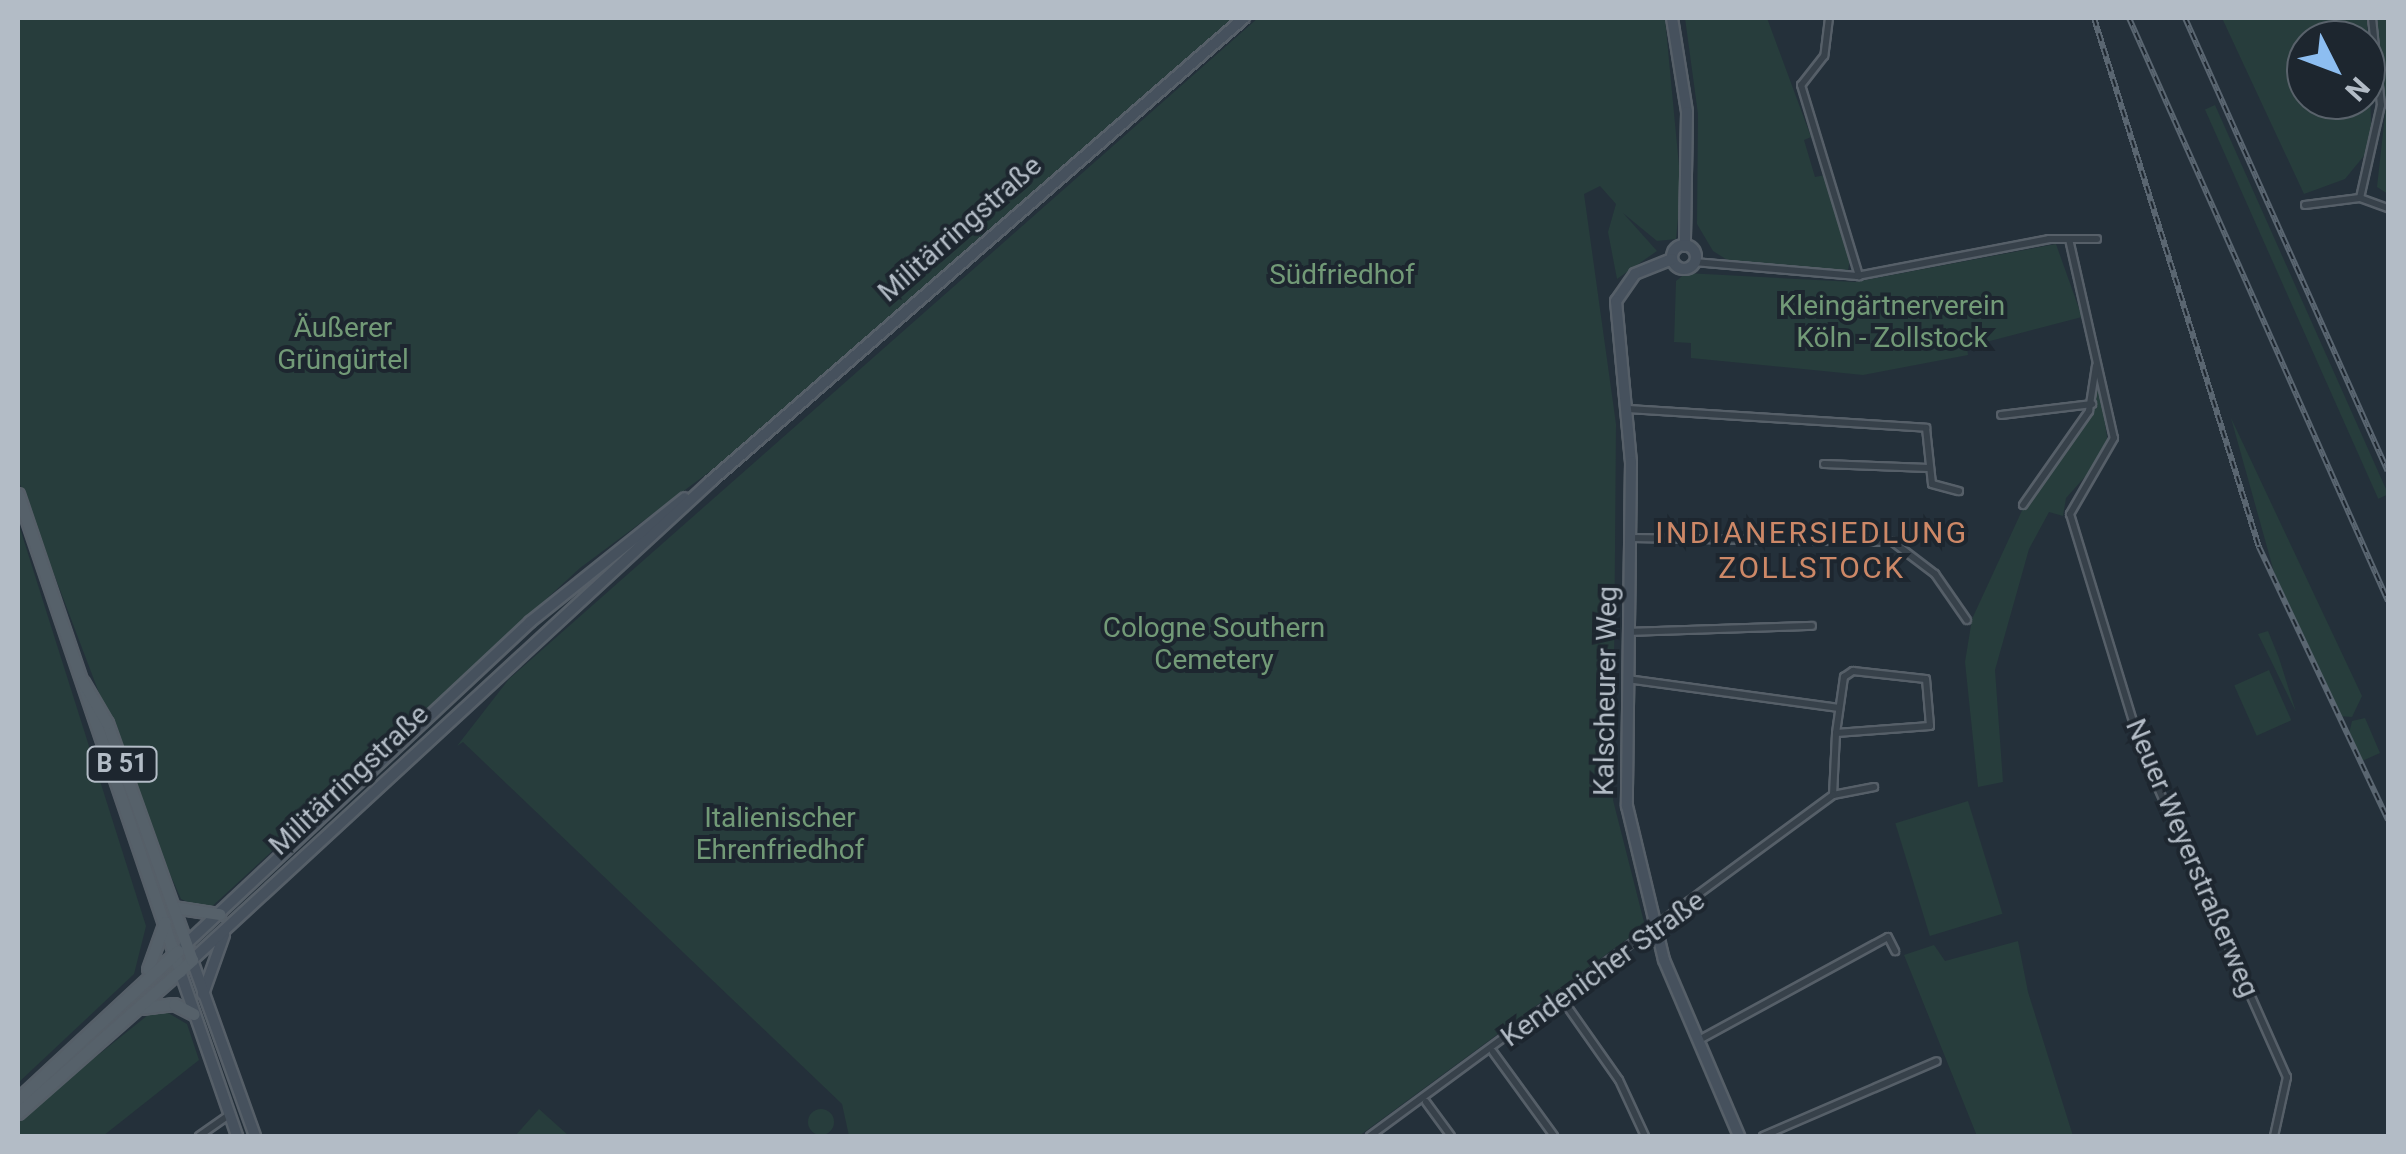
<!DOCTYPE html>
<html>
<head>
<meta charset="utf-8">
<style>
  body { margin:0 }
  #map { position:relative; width:2406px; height:1154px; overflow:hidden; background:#24303a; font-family:Roboto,sans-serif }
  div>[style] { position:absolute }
  .green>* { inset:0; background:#273d3c; transform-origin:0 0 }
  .round { border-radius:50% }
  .roads { filter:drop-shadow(2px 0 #565f68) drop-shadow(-2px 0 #565f68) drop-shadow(0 2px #565f68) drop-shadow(0 -2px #565f68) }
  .street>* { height:6px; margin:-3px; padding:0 3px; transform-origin:3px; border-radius:3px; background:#37414a }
  .secondary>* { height:10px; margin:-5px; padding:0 5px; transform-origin:5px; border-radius:5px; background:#46515d }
  .secondary>.ring { margin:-5px; padding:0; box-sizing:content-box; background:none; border:10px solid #46515d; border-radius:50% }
  .primary>* { height:11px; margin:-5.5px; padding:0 5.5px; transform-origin:5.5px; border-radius:5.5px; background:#56616a }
  .rail>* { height:6px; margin-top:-3px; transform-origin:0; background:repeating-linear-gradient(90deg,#1d262f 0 8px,#5a6671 0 16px); box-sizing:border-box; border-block:2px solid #5a6671 }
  span { translate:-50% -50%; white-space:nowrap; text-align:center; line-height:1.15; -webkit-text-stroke:8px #1d262f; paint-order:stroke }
  .shield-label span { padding:2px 8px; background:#1d262f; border:2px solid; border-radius:8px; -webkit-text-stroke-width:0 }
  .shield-label { font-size:25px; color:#b3bcc6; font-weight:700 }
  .street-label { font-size:28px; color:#b3bcc6 }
  .park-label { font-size:28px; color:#729a77 }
  .neighbourhood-label { font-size:30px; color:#cd8867; letter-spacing:2.5px }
  .frame { position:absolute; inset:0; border:20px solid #b3bcc6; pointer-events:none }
  .north { position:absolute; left:2286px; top:20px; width:100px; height:100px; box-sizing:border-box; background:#1d262f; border:2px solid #59626b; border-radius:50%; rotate:132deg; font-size:28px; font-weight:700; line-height:40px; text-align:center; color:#b3bcc6 }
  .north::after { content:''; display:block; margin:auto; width:35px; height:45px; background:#8dbef1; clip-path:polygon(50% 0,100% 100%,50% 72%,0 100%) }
</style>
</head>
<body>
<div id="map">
  <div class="green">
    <div style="clip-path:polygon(18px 18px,1235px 18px,724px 461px,580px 568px,207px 911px,181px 899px,154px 838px,18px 479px)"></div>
    <div style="clip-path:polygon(1258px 18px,1665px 18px,1681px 187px,1676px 239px,1657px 241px,1623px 213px,1657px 251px,1617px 279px,1608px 232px,1616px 204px,1600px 186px,1584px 194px,1616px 424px,1613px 800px,1645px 926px,1359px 1136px,849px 1136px,842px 1104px,463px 742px,457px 746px,509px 679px)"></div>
    <div style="clip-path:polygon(1685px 18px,1767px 18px,1811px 137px,1804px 140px,1815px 177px,1825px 175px,1851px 255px,1848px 270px,1732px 263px,1713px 251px,1697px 224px,1698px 114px)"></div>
    <div style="clip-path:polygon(evenodd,2222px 18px,2367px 18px,2372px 146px,2345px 179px,2304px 194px,2222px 18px,2306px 40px,2366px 40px,2366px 100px,2306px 100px,2306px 40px)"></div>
    <div style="clip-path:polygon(2377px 18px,2388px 18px,2388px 194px,2377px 187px,2386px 106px)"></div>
    <div style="left:2215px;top:105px;width:426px;height:11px;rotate:66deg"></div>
    <div style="clip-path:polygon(2056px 244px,2082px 317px,1967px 347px,1968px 355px,1863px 375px,1691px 358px,1691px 343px,1674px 342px,1676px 281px,1686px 273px,1855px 282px)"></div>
    <div style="clip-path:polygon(2099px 383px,2109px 450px,2066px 498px,2063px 516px,2049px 512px,2029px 549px,1995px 670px,2003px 782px,1978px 787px,1965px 662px,1972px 619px,2037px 478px,2088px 419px)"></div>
    <div style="clip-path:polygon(2231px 418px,2362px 696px,2352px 717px,2339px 716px,2274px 572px)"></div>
    <div style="clip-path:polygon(18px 522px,146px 926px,134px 974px,18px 1083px)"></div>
    <div style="clip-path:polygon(2268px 631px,2279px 658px,2296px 712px,2258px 634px)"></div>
    <div style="left:2269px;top:670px;width:55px;height:38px;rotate:66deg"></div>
    <div style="clip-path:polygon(2365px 718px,2380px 753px,2362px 761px,2349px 734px,2352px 721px)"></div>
    <div style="left:1968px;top:801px;width:118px;height:76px;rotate:73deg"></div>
    <div style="clip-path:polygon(2018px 941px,2028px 992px,2073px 1136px,1977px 1136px,1904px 955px,1934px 945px,1945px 961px)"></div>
    <div style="clip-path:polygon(158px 1007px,187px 1024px,199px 1060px,103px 1136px,18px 1136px,18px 1119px)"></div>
    <div style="clip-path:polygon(539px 1109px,569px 1136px,515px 1136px)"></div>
    <div class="round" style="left:808px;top:1109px;width:26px;height:26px"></div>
  </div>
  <div class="roads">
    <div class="street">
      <div style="left:1829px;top:18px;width:38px;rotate:97deg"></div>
      <div style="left:1824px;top:56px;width:37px;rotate:128deg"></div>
      <div style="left:1801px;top:85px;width:200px;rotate:73.1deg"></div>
      <div style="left:2360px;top:198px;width:95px;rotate:-77.3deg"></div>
      <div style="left:2381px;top:105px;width:87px;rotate:-95.9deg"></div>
      <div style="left:2305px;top:205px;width:55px;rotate:-7.3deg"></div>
      <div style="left:2360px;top:198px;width:30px;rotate:20deg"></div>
      <div style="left:2069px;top:239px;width:204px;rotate:77.3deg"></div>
      <div style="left:2114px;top:438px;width:88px;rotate:120.1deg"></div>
      <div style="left:2070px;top:514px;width:251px;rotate:73.1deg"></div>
      <div style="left:2143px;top:754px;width:354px;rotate:66deg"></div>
      <div style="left:2287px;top:1077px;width:60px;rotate:102.4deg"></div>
      <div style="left:1694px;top:262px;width:164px;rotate:4.9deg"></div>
      <div style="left:1857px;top:276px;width:196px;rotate:-10.9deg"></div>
      <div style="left:2049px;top:239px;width:48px"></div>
      <div style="left:1628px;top:409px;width:299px;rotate:3.6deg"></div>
      <div style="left:1926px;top:428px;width:56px;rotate:83.9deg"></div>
      <div style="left:1932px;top:484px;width:28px;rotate:15deg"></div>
      <div style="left:2001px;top:415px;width:92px;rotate:-6.9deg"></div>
      <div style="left:1824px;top:464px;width:104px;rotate:2.2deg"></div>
      <div style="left:2023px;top:505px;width:115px;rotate:-54.9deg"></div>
      <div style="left:2089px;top:411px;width:46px;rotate:-81.2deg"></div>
      <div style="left:1631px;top:538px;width:262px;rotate:0.9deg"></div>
      <div style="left:1893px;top:542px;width:53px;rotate:37.3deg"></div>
      <div style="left:1935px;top:574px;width:56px;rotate:55.2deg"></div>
      <div style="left:1629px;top:632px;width:183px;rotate:-1.9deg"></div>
      <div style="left:1853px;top:671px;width:73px;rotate:6.3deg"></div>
      <div style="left:1926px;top:679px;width:47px;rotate:85.1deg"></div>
      <div style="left:1930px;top:726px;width:94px;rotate:175.7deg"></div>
      <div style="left:1836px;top:733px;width:57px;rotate:-81.9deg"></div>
      <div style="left:1844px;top:677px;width:11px;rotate:-34deg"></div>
      <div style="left:1627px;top:679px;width:214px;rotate:7.8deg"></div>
      <div style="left:1833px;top:795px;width:62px;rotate:-87.2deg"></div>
      <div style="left:1833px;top:795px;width:42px;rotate:-11deg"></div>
      <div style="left:1562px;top:999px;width:99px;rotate:54.9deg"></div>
      <div style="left:1619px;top:1080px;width:62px;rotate:65.1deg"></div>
      <div style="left:1699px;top:1040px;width:215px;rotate:-28.6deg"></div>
      <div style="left:1888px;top:937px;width:16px;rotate:63deg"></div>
      <div style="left:1493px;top:1052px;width:104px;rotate:54deg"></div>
      <div style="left:1426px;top:1102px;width:42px;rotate:53.7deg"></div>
      <div style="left:199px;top:1136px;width:37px;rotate:-35deg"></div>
      <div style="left:1370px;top:1136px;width:575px;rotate:-36.37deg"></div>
      <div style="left:1763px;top:1136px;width:189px;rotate:-23.3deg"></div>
    </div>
    <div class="secondary">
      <div style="left:1672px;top:18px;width:95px;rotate:80.9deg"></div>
      <div style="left:1687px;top:112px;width:134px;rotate:90.9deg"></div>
      <div class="ring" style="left:1672px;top:245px;width:14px;height:14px"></div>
      <div style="left:1672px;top:259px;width:40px;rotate:158deg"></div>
      <div style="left:1635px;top:274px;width:33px;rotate:125deg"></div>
      <div style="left:1616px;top:301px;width:162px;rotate:84.7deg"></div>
      <div style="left:1631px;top:462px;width:344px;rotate:90.7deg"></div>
      <div style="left:1627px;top:806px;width:158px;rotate:76.5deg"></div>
      <div style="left:1664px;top:960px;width:191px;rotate:66.9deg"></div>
      <div style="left:185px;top:945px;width:473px;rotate:-43.1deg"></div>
      <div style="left:530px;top:622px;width:198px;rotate:-38.7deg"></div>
      <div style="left:180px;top:971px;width:175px;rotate:70.9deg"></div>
      <div style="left:203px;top:994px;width:63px;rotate:-70.4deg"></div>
      <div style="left:255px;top:1136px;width:187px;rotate:-109.7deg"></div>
      <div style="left:192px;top:960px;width:706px;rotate:-42.7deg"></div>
      <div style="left:711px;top:481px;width:706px;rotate:-40.98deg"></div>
    </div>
    <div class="primary">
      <div style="left:18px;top:494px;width:504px;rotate:71.24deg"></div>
      <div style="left:173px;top:907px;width:47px;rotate:8.7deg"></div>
      <div style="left:148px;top:969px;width:50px;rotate:-70.1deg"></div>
      <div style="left:141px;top:1008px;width:33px;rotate:-7deg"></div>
      <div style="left:174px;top:1004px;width:22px;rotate:27deg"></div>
      <div style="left:18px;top:1099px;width:218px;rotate:-42.8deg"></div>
      <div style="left:18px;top:1113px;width:232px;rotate:-41.3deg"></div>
      <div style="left:192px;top:960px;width:252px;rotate:-109.7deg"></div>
      <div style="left:107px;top:723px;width:48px;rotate:-120.3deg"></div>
    </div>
  </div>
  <div class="rail">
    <div style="left:2094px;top:18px;width:554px;rotate:72.68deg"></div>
    <div style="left:2259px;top:547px;width:302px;rotate:64.7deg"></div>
    <div style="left:2129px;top:18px;width:638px;rotate:66.05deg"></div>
    <div style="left:2185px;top:18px;width:496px;rotate:65.9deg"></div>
  </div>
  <div class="shield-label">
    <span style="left:122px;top:764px">B 51</span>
  </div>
  <div class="street-label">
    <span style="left:960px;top:229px;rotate:-41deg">Militärringstraße</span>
    <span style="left:1606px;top:691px;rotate:-89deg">Kalscheurer Weg</span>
    <span style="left:349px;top:780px;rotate:-43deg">Militärringstraße</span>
    <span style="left:2192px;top:858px;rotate:67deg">Neuer Weyerstraßerweg</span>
    <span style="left:1603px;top:969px;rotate:-36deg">Kendenicher Straße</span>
  </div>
  <div class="park-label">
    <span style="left:1342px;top:275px">Südfriedhof</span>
    <span style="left:1892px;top:322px">Kleingärtnerverein<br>Köln - Zollstock</span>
    <span style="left:343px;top:344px">Äußerer<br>Grüngürtel</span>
    <span style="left:1214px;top:644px">Cologne Southern<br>Cemetery</span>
    <span style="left:780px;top:834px">Italienischer<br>Ehrenfriedhof</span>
  </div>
  <div class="neighbourhood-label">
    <span style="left:1812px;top:550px">INDIANERSIEDLUNG<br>ZOLLSTOCK</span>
  </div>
  <div class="frame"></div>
  <div class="north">N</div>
</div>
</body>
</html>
